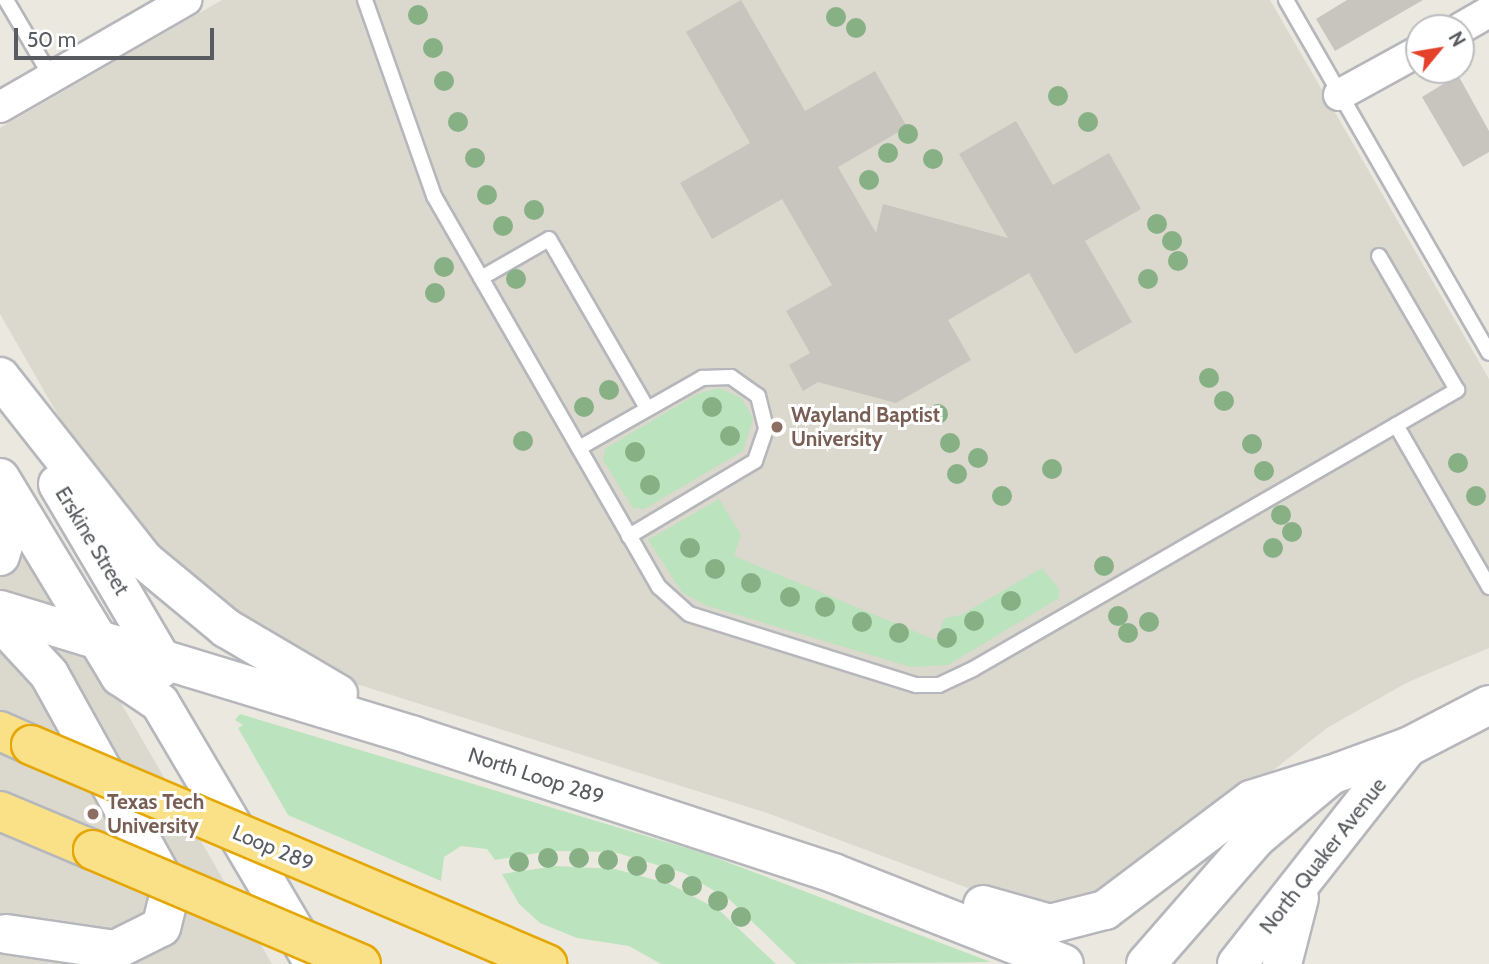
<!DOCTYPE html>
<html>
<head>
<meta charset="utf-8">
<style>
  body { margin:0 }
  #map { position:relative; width:1489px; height:964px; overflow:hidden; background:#ebe9df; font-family:Cabin,sans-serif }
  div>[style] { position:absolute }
  .education>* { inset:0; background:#dbd8cd }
  .green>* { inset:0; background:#bbe3bd }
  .building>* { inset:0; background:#c8c5be }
  .roads { filter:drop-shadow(2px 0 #b5b7bc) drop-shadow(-2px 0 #b5b7bc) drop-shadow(0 2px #b5b7bc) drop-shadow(0 -2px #b5b7bc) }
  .service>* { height:14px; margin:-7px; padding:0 7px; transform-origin:7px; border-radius:7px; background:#fff }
  .minor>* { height:30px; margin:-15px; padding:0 15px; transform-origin:15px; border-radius:15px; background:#fff }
  .secondary>* { height:38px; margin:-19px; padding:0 19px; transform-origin:19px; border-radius:19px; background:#fff }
  .motorway>* { height:38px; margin:-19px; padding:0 19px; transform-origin:19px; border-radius:19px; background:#fae187 }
  .bridges { filter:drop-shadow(2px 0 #e5a705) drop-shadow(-2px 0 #e5a705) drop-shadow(0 2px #e5a705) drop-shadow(0 -2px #e5a705) }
  .motorway-bridge>* { height:38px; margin:-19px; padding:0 19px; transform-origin:19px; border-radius:19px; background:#fae187 }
  .trees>* { width:20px; height:20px; margin:-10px; border-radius:50%; background:#87b085 }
  .dots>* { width:19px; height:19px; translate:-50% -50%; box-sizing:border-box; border:4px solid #fff; border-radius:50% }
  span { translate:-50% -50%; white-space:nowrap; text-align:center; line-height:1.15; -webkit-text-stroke:6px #fff; paint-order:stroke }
  .education-label { font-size:21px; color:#785e54; font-weight:700 }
  .left { translate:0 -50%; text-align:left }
  .street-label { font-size:21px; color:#585b60 }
  .north { position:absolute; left:1405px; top:14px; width:70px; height:70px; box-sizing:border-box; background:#fff; border:2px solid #bcbdbf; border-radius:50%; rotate:60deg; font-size:19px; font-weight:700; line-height:28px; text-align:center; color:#585b60 }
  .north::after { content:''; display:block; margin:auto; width:24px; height:32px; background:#e4412b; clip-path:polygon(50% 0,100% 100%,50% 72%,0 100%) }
  .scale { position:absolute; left:14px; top:28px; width:200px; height:32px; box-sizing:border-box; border:4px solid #585b60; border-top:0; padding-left:9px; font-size:21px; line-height:24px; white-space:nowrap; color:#585b60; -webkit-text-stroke:5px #fff; paint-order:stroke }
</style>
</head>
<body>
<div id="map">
  <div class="education">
    <div style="clip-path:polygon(222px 0,1270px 0,1489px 379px,1489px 648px,1408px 682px,1327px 728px,1136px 878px,1072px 908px,1016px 906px,770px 814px,347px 681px,207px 603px,93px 476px,0 314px,0 128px)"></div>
    <div style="clip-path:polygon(0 519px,99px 665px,272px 964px,0 964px)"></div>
  </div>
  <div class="green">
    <div style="clip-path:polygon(719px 388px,741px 398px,753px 418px,743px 451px,644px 509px,633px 508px,603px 460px,605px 449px,697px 394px)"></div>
    <div style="clip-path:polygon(719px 499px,741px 535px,734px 556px,935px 640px,945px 618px,961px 615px,1042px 568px,1059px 589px,1059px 598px,948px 665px,911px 667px,705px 605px,682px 592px,648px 540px)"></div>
    <div style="clip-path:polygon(240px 714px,703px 853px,991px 962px,796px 964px,730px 900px,684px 873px,614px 852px,550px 851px,495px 860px,487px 849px,461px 846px,444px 857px,441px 881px,288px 815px,238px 728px,243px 725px,235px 720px)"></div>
    <div style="clip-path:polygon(556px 866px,615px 869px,670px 884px,719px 910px,776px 964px,787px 964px,661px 964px,629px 946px,577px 938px,540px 923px,519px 904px,502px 874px)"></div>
  </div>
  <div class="building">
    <div style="clip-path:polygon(741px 0,805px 111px,875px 71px,907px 127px,838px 167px,876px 233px,883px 204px,1008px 238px,959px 154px,1016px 121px,1053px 185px,1109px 153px,1141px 209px,1085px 241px,1132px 322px,1075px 354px,1029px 273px,948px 320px,971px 360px,896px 403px,818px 382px,803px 391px,789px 365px,810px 353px,786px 311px,832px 285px,782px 199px,712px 239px,680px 183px,750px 143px,686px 32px)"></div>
    <div style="clip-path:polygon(1347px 0,1423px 0,1335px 51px,1316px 19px)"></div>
    <div style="clip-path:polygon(1458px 75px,1489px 131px,1489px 152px,1463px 167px,1422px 97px)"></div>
  </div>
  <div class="roads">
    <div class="service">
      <div style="left:6px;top:0;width:91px;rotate:59.5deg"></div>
      <div style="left:365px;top:0;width:208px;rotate:70.6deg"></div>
      <div style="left:434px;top:196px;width:451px;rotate:60.1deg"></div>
      <div style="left:659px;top:587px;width:40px;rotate:42deg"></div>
      <div style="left:689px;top:614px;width:238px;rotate:17.4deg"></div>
      <div style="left:916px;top:685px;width:23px"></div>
      <div style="left:939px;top:685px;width:38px;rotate:-25deg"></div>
      <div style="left:973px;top:669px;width:559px;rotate:-29.96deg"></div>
      <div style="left:1457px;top:390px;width:155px;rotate:-120.2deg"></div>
      <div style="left:1286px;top:0;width:407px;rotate:60.1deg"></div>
      <div style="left:481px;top:278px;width:78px;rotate:-29.8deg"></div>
      <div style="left:549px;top:239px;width:195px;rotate:59.9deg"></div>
      <div style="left:1396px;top:425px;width:187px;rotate:60.1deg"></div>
      <div style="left:579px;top:448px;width:142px;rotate:-29.6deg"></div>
      <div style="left:702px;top:378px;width:29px;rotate:-2deg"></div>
      <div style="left:731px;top:377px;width:33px;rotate:35deg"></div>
      <div style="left:758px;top:396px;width:34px;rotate:76deg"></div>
      <div style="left:766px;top:429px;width:34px;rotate:109deg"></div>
      <div style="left:755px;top:461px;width:147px;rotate:149.2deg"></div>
    </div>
    <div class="minor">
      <div style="left:1461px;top:28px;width:32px;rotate:-30deg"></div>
      <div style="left:1339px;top:95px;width:91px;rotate:-28.8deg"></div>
      <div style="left:0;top:107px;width:215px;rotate:-29.9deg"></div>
    </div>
    <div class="secondary">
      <div style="left:0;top:377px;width:233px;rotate:51.8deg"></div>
      <div style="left:144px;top:560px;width:107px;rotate:39.7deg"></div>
      <div style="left:226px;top:628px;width:130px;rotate:30.5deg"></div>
      <div style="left:0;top:478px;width:232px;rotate:58.8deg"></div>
      <div style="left:120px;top:676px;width:48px;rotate:34deg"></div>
      <div style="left:160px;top:703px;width:291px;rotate:59.4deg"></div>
      <div style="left:58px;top:484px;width:201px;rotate:59.5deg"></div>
      <div style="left:160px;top:657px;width:12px;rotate:90deg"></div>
      <div style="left:0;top:556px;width:24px;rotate:-73deg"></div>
      <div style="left:7px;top:533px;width:45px;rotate:-99deg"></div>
      <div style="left:0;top:610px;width:433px;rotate:16.9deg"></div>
      <div style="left:414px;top:736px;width:441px;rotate:18.1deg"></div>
      <div style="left:833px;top:873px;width:248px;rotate:21.5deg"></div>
      <div style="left:0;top:621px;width:72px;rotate:47.2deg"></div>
      <div style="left:49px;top:674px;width:249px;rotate:61deg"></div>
      <div style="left:170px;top:892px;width:36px;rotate:104deg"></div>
      <div style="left:161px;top:927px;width:51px;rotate:153.4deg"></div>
      <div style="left:115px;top:950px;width:110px;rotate:-171.6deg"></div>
      <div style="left:983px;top:905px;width:70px;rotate:15.8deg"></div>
      <div style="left:1050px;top:924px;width:57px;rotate:-14.3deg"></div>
      <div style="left:1105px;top:910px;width:183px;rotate:-37deg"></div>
      <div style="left:1251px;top:800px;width:84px;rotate:-17.4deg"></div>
      <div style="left:1146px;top:964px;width:167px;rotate:-48.9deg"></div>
      <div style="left:1256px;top:838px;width:98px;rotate:-40deg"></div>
      <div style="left:1331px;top:775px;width:82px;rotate:-20deg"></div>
      <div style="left:1408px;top:747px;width:91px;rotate:-27.4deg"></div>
      <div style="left:1237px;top:964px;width:276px;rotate:-51.8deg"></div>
      <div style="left:1282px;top:964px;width:68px;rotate:-75.6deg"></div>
    </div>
    <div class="motorway">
      <div style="left:0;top:731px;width:34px;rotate:24deg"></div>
      <div style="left:0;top:811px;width:101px;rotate:22.8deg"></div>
    </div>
  </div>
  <div class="bridges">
    <div class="motorway-bridge">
      <div style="left:31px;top:745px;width:561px;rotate:23deg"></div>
      <div style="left:93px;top:850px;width:291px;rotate:23deg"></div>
    </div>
  </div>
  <div class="trees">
    <div style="left:418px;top:15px"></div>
    <div style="left:836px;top:17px"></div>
    <div style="left:856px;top:28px"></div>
    <div style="left:433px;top:48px"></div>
    <div style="left:444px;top:81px"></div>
    <div style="left:1058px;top:96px"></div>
    <div style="left:458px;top:122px"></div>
    <div style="left:1088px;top:122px"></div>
    <div style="left:908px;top:134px"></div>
    <div style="left:888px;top:153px"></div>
    <div style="left:475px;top:158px"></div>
    <div style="left:933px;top:159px"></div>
    <div style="left:869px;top:180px"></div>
    <div style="left:487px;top:195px"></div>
    <div style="left:534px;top:210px"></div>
    <div style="left:1157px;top:224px"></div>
    <div style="left:503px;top:226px"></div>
    <div style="left:1172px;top:241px"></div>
    <div style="left:1178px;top:261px"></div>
    <div style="left:444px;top:267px"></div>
    <div style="left:516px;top:279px"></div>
    <div style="left:1148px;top:279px"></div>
    <div style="left:435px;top:293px"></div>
    <div style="left:1209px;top:378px"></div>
    <div style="left:609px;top:390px"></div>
    <div style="left:1224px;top:401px"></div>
    <div style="left:584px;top:407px"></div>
    <div style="left:712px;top:407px"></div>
    <div style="left:938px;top:414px"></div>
    <div style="left:730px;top:436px"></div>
    <div style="left:523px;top:441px"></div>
    <div style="left:950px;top:443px"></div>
    <div style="left:1252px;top:444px"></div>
    <div style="left:635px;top:452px"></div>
    <div style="left:978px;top:458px"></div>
    <div style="left:1458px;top:463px"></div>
    <div style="left:1052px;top:469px"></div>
    <div style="left:1264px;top:471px"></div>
    <div style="left:957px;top:474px"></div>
    <div style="left:650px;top:485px"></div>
    <div style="left:1002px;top:496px"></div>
    <div style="left:1476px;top:496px"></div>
    <div style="left:1281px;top:515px"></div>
    <div style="left:1292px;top:532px"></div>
    <div style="left:690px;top:548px"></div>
    <div style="left:1273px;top:548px"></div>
    <div style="left:1104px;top:566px"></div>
    <div style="left:715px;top:569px"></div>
    <div style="left:751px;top:583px"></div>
    <div style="left:790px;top:597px"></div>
    <div style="left:1011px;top:601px"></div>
    <div style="left:825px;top:607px"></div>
    <div style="left:1118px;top:616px"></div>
    <div style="left:974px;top:621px"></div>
    <div style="left:862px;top:622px"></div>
    <div style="left:1149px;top:622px"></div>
    <div style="left:899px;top:633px"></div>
    <div style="left:1128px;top:633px"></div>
    <div style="left:947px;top:638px"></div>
    <div style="left:548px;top:858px"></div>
    <div style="left:579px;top:858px"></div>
    <div style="left:608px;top:860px"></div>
    <div style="left:519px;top:862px"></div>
    <div style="left:637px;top:866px"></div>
    <div style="left:665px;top:874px"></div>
    <div style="left:692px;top:886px"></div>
    <div style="left:718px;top:901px"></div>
    <div style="left:741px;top:917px"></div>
  </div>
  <div class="dots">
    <div style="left:777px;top:427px;background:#8d6e63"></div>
    <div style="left:93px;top:814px;background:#8d6e63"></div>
  </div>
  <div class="education-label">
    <span class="left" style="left:791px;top:427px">Wayland Baptist<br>University</span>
    <span class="left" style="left:107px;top:814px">Texas Tech<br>University</span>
  </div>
  <div class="street-label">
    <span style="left:92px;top:541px;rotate:59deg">Erskine Street</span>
    <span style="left:536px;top:776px;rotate:18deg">North Loop 289</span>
    <span style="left:273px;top:848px;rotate:23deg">Loop 289</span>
    <span style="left:1323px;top:856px;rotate:-52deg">North Quaker Avenue</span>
  </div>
  <div class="north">N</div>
  <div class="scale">50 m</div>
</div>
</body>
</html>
